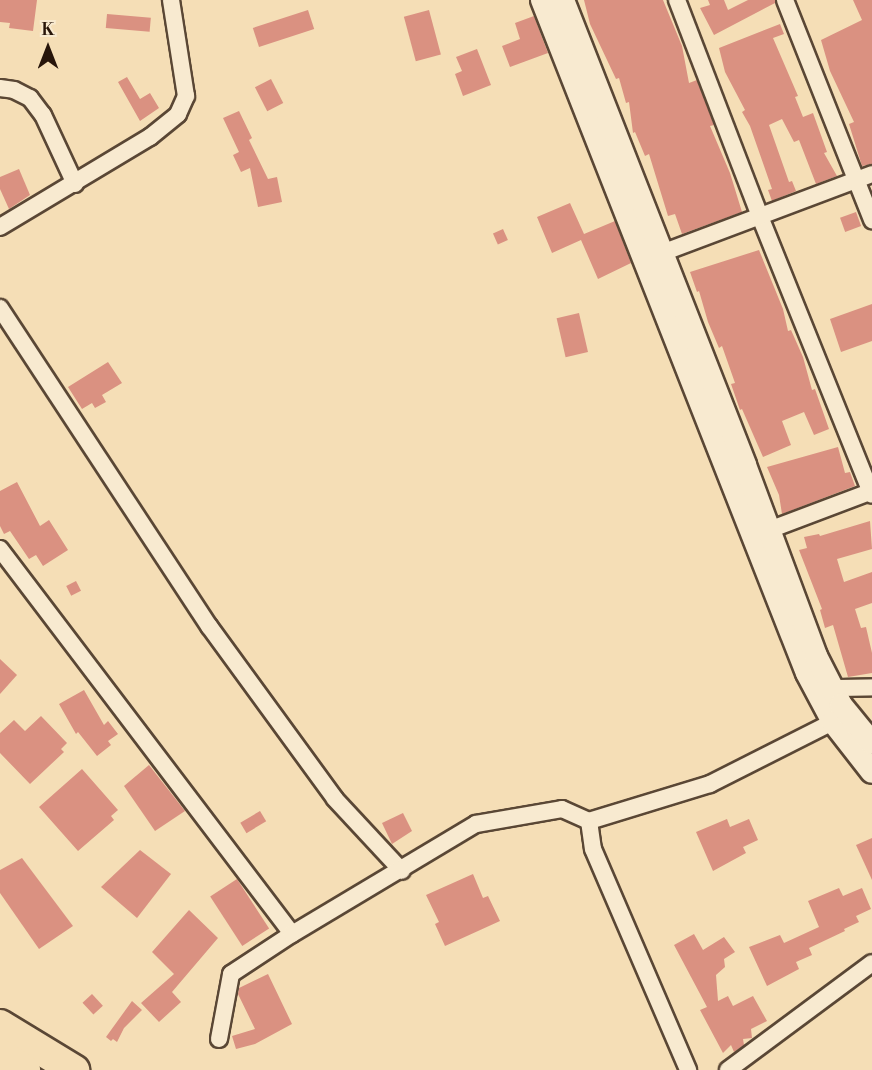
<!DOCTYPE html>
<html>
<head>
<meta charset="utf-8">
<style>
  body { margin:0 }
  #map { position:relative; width:872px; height:1070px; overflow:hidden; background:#f5deb6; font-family:"Libre Bodoni",serif }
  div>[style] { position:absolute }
  .building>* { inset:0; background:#da9181; transform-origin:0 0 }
  .roads { filter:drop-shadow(2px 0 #5a4735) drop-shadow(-2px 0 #5a4735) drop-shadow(0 2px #5a4735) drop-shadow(0 -2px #5a4735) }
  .street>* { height:16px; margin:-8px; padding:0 8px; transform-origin:8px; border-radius:8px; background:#f8ead0 }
  .secondary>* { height:22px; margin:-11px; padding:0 11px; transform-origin:11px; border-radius:11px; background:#f8ead0 }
  .highway>* { height:30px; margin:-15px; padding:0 15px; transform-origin:15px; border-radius:15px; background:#f5deb6 }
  span { translate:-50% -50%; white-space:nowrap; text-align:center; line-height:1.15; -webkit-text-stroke:4.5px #f8ead0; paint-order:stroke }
  .north { position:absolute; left:18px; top:18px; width:60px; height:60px; -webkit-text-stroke:4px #f8ead0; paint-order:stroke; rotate:0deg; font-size:16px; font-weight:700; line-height:24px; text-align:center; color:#27150a }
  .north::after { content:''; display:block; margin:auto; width:21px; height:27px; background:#27150a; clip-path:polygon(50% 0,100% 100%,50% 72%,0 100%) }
</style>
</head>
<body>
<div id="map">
  <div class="building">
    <div style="clip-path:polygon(0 0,37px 0,33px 31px,9px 28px,10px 23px,0 22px)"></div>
    <div style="clip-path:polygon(584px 0,663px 0,682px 46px,689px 83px,697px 80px,714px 125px,710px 126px,730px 173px,742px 212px,682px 234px,675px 214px,668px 216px,649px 154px,645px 156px,635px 132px,633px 133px,629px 102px,626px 103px,619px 78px,616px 79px,590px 24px)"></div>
    <div style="clip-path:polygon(708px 0,724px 0,728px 10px,748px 0,775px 0,775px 3px,714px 35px,700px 8px,710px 5px)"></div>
    <div style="clip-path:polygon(853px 0,872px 0,872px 164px,862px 166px,849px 124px,854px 122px,830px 71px,821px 40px,862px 20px)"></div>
    <div style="left:308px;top:10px;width:20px;height:58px;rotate:72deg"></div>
    <div style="left:429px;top:10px;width:46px;height:26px;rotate:75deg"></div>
    <div style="left:107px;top:14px;width:44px;height:14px;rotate:5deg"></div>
    <div style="clip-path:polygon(534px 16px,548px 53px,510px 67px,502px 46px,520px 39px,515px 23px)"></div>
    <div style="clip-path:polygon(780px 24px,784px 34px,773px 38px,798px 96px,795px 97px,803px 117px,813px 113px,827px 152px,824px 153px,837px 176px,816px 184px,799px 140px,794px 142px,782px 119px,769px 125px,789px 182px,792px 181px,796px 191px,772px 201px,768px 190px,772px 189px,750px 126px,742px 112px,745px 110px,725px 72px,719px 48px)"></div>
    <div style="clip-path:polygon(477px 49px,491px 85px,463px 96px,455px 74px,462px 71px,456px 57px)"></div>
    <div style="clip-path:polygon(127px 77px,140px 99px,150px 93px,159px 108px,140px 121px,118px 82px)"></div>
    <div style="left:271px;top:79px;width:27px;height:18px;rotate:63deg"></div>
    <div style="clip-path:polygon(239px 111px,252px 138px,249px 140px,268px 179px,277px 177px,282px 202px,258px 207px,250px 168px,241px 172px,233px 155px,239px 152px,223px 118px)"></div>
    <div style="clip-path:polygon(19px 169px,30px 195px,9px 209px,0 189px,0 177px)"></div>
    <div style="clip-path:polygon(570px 203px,584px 234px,615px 221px,631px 263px,598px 279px,581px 240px,552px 253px,537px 217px)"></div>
    <div style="left:856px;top:212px;width:15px;height:17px;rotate:70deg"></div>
    <div style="left:503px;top:229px;width:12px;height:11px;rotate:66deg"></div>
    <div style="clip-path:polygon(759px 250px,783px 309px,788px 331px,791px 330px,803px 357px,812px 390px,815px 389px,829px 429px,814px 435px,804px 412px,782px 421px,791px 445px,763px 457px,742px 409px,740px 410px,731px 384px,735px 383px,722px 346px,719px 348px,708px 322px,699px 291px,697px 292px,690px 272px)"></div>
    <div style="clip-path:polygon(872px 304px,872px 341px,841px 352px,830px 319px)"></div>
    <div style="left:579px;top:313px;width:40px;height:23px;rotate:77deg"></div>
    <div style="clip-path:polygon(108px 362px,122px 383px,102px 395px,106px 402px,95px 408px,92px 403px,82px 409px,68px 387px)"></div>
    <div style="clip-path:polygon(838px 447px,845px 473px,850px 472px,855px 486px,782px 514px,779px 495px,767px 467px)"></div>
    <div style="clip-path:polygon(17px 482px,40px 526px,49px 520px,68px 550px,43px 566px,36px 555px,29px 559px,10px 531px,4px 534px,0 526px,0 491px)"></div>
    <div style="clip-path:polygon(870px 521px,872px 549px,837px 559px,844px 582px,872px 572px,872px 603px,855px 609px,861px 628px,866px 627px,872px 653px,872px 673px,848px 677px,833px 625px,825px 628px,820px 610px,822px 609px,799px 550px,807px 548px,804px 537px,819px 534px,820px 536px)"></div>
    <div style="left:76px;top:581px;width:11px;height:11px;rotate:63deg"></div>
    <div style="clip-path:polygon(0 659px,17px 675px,0 694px)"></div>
    <div style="clip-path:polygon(84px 690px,104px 725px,108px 721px,118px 734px,108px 741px,111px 745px,97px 756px,78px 732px,76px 734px,59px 704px)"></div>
    <div style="clip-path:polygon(41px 716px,67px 743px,61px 749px,64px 752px,30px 784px,0 753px,0 733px,14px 720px,25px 731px)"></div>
    <div style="clip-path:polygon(149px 765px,185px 811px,155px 831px,124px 786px)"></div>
    <div style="clip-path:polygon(82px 769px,118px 810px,111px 816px,114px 820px,78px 851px,39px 807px)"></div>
    <div style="left:260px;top:811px;width:12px;height:23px;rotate:59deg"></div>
    <div style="clip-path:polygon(403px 813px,412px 831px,392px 844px,382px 823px)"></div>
    <div style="clip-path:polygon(727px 819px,730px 827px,749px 819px,758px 840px,743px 847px,746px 853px,713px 871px,696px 832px)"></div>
    <div style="clip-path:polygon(872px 838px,872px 880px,856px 845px)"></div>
    <div style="clip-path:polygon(140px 850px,171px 874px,137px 918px,101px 887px)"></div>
    <div style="clip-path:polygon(22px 858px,73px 926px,39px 949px,0 893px,0 870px)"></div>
    <div style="clip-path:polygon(473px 874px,483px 898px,488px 896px,500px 921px,445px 946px,435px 924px,439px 922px,426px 895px)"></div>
    <div style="left:237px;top:879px;width:59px;height:32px;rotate:57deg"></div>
    <div style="clip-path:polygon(839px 888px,843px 896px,862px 888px,871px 909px,856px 916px,859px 922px,844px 929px,845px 931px,809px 948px,812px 955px,796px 962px,799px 969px,767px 986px,749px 947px,780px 935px,784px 943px,819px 927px,808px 901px)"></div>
    <div style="clip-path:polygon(189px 910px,218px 938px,172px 992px,181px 1002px,159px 1022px,141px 1003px,174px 974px,152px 952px)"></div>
    <div style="clip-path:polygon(694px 934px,703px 950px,724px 937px,735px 952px,724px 959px,725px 967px,716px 975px,718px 1001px,728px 996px,733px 1006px,753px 996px,767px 1021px,751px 1029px,752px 1038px,743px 1039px,744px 1045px,734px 1052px,731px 1045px,723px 1053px,700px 1010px,707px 1007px,674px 945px)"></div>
    <div style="clip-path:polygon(268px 974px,292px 1024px,255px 1044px,236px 1049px,232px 1036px,255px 1029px,238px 994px,239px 988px)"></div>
    <div style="left:92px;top:994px;width:16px;height:13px;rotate:47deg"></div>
    <div style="clip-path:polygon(132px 1001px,142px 1010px,124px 1028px,117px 1042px,113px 1039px,111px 1041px,106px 1037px)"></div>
  </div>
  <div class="roads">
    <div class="street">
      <div style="left:677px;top:0;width:235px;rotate:69deg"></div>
      <div style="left:761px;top:219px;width:297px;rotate:68.1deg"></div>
      <div style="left:785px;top:0;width:237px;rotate:68.4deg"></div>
      <div style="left:0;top:88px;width:14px;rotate:8deg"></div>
      <div style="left:14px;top:90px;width:18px;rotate:27deg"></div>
      <div style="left:30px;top:98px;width:21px;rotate:53deg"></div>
      <div style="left:43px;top:115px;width:76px;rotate:65.1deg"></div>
      <div style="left:0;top:227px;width:175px;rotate:-31deg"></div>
      <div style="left:150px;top:137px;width:36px;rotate:-39deg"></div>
      <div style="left:178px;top:114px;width:20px;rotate:-66deg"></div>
      <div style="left:186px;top:96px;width:97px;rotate:-98.9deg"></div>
      <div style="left:662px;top:253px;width:224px;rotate:-20.6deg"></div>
      <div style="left:0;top:308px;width:381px;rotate:56.7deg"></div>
      <div style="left:209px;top:626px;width:214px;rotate:53.9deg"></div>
      <div style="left:335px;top:799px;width:98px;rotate:47.1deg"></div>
      <div style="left:769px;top:530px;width:110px;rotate:-20.7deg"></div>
      <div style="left:0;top:549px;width:483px;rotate:52.8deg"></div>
      <div style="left:833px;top:688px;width:39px;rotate:-1deg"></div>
      <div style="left:589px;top:821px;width:28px;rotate:82deg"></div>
      <div style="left:593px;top:849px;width:241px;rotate:66.7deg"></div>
      <div style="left:219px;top:1039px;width:66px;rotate:-79.5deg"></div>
      <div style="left:231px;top:974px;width:73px;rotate:-33.3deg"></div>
      <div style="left:292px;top:934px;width:214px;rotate:-30.9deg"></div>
      <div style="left:476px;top:824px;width:87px;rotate:-9.9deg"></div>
      <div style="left:562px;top:809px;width:30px;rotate:24deg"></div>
      <div style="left:589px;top:821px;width:127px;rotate:-17deg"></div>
      <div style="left:710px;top:784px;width:138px;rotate:-26.8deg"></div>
      <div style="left:728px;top:1070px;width:179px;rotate:-36.6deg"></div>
    </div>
    <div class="secondary">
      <div style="left:542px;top:0;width:723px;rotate:68.51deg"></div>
      <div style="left:807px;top:673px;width:55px;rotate:62deg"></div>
      <div style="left:833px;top:722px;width:63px;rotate:52deg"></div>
      <div style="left:563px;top:0;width:499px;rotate:68.6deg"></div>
      <div style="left:745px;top:465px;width:204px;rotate:69.6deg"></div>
      <div style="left:816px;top:656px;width:55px;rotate:63deg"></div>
      <div style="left:841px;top:705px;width:49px;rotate:50.8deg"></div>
    </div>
    <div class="highway">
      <div style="left:0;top:1025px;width:87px;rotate:31.3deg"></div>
      <div style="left:0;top:1054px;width:30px;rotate:33deg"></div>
    </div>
  </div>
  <div class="north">K</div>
</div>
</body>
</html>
